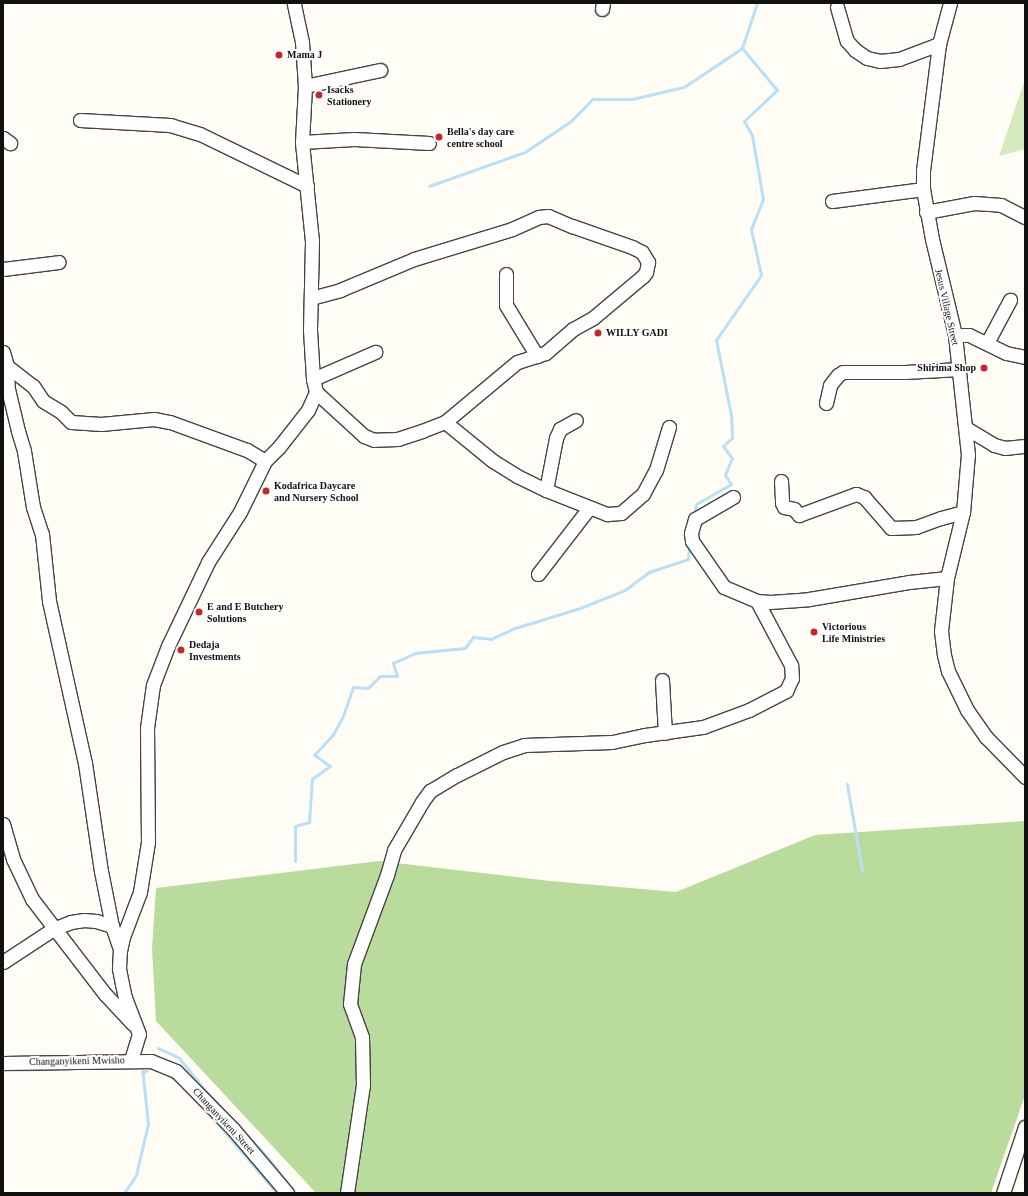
<!DOCTYPE html>
<html>
<head>
<meta charset="utf-8">
<style>
  body { margin:0 }
  #map { position:relative; width:1028px; height:1196px; overflow:hidden; background:#fffdf5; font-family:"Times New Roman",serif }
  div>[style] { position:absolute }
  .green>* { inset:0; background:#d5ebbd }
  .forest>* { inset:0; background:#b9dc9c }
  .stream>* { height:3px; margin:-1.5px; padding:0 1.5px; transform-origin:1.5px; border-radius:1.5px; background:#b9e0f7 }
  .roads { filter:drop-shadow(1px 0 #444) drop-shadow(-1px 0 #444) drop-shadow(0 1px #444) drop-shadow(0 -1px #444) }
  .minor>* { height:13px; margin:-6.5px; padding:0 6.5px; transform-origin:6.5px; border-radius:6.5px; background:#fff }
  .dots>* { width:11px; height:11px; translate:-50% -50%; box-sizing:border-box; border:2px solid #fff; border-radius:50% }
  span { translate:-50% -50%; white-space:nowrap; text-align:center; line-height:1.15; -webkit-text-stroke:4px #fff; paint-order:stroke }
  .poi-label { font-size:10px; color:#111; font-weight:700 }
  .left { translate:0 -50%; text-align:left }
  .right { translate:-100% -50%; text-align:right }
  .street-label { font-size:10px; color:#111 }
  .frame { position:absolute; inset:0; border:4px solid #111; pointer-events:none }
</style>
</head>
<body>
<div id="map">
  <div class="green">
    <div style="clip-path:polygon(1025px 79px,1025px 149px,999px 156px)"></div>
  </div>
  <div class="forest">
    <div style="clip-path:polygon(1025px 821px,1025px 1095px,991px 1193px,316px 1193px,156px 1021px,152px 949px,156px 888px,379px 861px,550px 881px,676px 892px,815px 835px)"></div>
  </div>
  <div class="stream">
    <div style="left:429px;top:186px;width:102px;rotate:-19.5deg"></div>
    <div style="left:525px;top:152px;width:55px;rotate:-34deg"></div>
    <div style="left:571px;top:121px;width:30px;rotate:-46deg"></div>
    <div style="left:592px;top:99px;width:40px"></div>
    <div style="left:632px;top:99px;width:53px;rotate:-13deg"></div>
    <div style="left:684px;top:87px;width:70px;rotate:-33.9deg"></div>
    <div style="left:694px;top:515px;width:11px;rotate:-80deg"></div>
    <div style="left:696px;top:504px;width:40px;rotate:-29.7deg"></div>
    <div style="left:731px;top:484px;width:11px;rotate:-124deg"></div>
    <div style="left:725px;top:475px;width:18px;rotate:-68deg"></div>
    <div style="left:732px;top:458px;width:15px;rotate:-127deg"></div>
    <div style="left:723px;top:446px;width:12px;rotate:-42deg"></div>
    <div style="left:732px;top:438px;width:23px;rotate:-92deg"></div>
    <div style="left:731px;top:415px;width:76px;rotate:-101.3deg"></div>
    <div style="left:716px;top:340px;width:79px;rotate:-55.3deg"></div>
    <div style="left:761px;top:275px;width:47px;rotate:-102.3deg"></div>
    <div style="left:751px;top:229px;width:32px;rotate:-68deg"></div>
    <div style="left:763px;top:199px;width:65px;rotate:-99.8deg"></div>
    <div style="left:752px;top:135px;width:16px;rotate:-120deg"></div>
    <div style="left:744px;top:121px;width:45px;rotate:-43.2deg"></div>
    <div style="left:777px;top:90px;width:55px;rotate:-129.8deg"></div>
    <div style="left:742px;top:48px;width:47px;rotate:-71.6deg"></div>
    <div style="left:847px;top:784px;width:88px;rotate:80.2deg"></div>
    <div style="left:295px;top:861px;width:35px;rotate:-90deg"></div>
    <div style="left:295px;top:826px;width:15px;rotate:-16deg"></div>
    <div style="left:309px;top:822px;width:43px;rotate:-86deg"></div>
    <div style="left:312px;top:779px;width:22px;rotate:-36deg"></div>
    <div style="left:330px;top:766px;width:19px;rotate:-145deg"></div>
    <div style="left:314px;top:755px;width:26px;rotate:-47deg"></div>
    <div style="left:332px;top:736px;width:23px;rotate:-61deg"></div>
    <div style="left:343px;top:716px;width:31px;rotate:-71deg"></div>
    <div style="left:353px;top:687px;width:15px;rotate:4deg"></div>
    <div style="left:368px;top:688px;width:17px;rotate:-45deg"></div>
    <div style="left:380px;top:676px;width:17px"></div>
    <div style="left:397px;top:676px;width:14px;rotate:-107deg"></div>
    <div style="left:393px;top:663px;width:24px;rotate:-24deg"></div>
    <div style="left:415px;top:653px;width:50px;rotate:-5.7deg"></div>
    <div style="left:465px;top:648px;width:14px;rotate:-54deg"></div>
    <div style="left:473px;top:637px;width:18px;rotate:6deg"></div>
    <div style="left:491px;top:639px;width:26px;rotate:-25deg"></div>
    <div style="left:515px;top:628px;width:68px;rotate:-17.1deg"></div>
    <div style="left:580px;top:608px;width:48px;rotate:-21.8deg"></div>
    <div style="left:625px;top:590px;width:30px;rotate:-37deg"></div>
    <div style="left:649px;top:572px;width:41px;rotate:-18.4deg"></div>
    <div style="left:688px;top:559px;width:14px;rotate:-86deg"></div>
    <div style="left:158px;top:1048px;width:23px;rotate:25deg"></div>
    <div style="left:179px;top:1058px;width:38px;rotate:51deg"></div>
    <div style="left:203px;top:1088px;width:97px;rotate:47.1deg"></div>
    <div style="left:269px;top:1159px;width:43px;rotate:52.6deg"></div>
    <div style="left:3px;top:1070px;width:42px;rotate:-1.4deg"></div>
    <div style="left:166px;top:1073px;width:14px;rotate:36deg"></div>
    <div style="left:142px;top:1074px;width:11px;rotate:-41deg"></div>
    <div style="left:150px;top:1067px;width:3px;rotate:18deg"></div>
    <div style="left:212px;top:1117px;width:100px;rotate:49.5deg"></div>
    <div style="left:124px;top:1193px;width:22px;rotate:-56deg"></div>
    <div style="left:136px;top:1175px;width:52px;rotate:-76.8deg"></div>
    <div style="left:148px;top:1124px;width:57px;rotate:-96deg"></div>
    <div style="left:142px;top:1067px;width:2px;rotate:180deg"></div>
  </div>
  <div class="roads">
    <div class="minor">
      <div style="left:950px;top:3px;width:42px;rotate:105deg"></div>
      <div style="left:939px;top:44px;width:127px;rotate:97.2deg"></div>
      <div style="left:923px;top:170px;width:19px;rotate:90deg"></div>
      <div style="left:923px;top:189px;width:51px;rotate:79.8deg"></div>
      <div style="left:932px;top:239px;width:99px;rotate:76.5deg"></div>
      <div style="left:955px;top:335px;width:120px;rotate:83.8deg"></div>
      <div style="left:968px;top:454px;width:58px;rotate:94.9deg"></div>
      <div style="left:963px;top:512px;width:68px;rotate:103.6deg"></div>
      <div style="left:947px;top:578px;width:53px;rotate:96.5deg"></div>
      <div style="left:941px;top:631px;width:24px;rotate:83deg"></div>
      <div style="left:944px;top:655px;width:16px;rotate:76deg"></div>
      <div style="left:948px;top:671px;width:43px;rotate:64deg"></div>
      <div style="left:967px;top:710px;width:33px;rotate:55deg"></div>
      <div style="left:986px;top:737px;width:56px;rotate:45.7deg"></div>
      <div style="left:837px;top:7px;width:35px;rotate:74deg"></div>
      <div style="left:847px;top:41px;width:12px;rotate:48deg"></div>
      <div style="left:855px;top:50px;width:14px;rotate:34deg"></div>
      <div style="left:867px;top:58px;width:13px;rotate:13deg"></div>
      <div style="left:880px;top:61px;width:19px;rotate:-6deg"></div>
      <div style="left:899px;top:59px;width:43px;rotate:-20.6deg"></div>
      <div style="left:602px;top:9px;width:6px;rotate:-81deg"></div>
      <div style="left:305px;top:86px;width:77px;rotate:-12deg"></div>
      <div style="left:80px;top:120px;width:90px;rotate:3.2deg"></div>
      <div style="left:170px;top:125px;width:31px;rotate:17deg"></div>
      <div style="left:200px;top:134px;width:119px;rotate:25.9deg"></div>
      <div style="left:3px;top:138px;width:9px;rotate:36deg"></div>
      <div style="left:302px;top:142px;width:52px;rotate:-3.3deg"></div>
      <div style="left:354px;top:139px;width:75px;rotate:3.1deg"></div>
      <div style="left:832px;top:201px;width:92px;rotate:-7.5deg"></div>
      <div style="left:926px;top:212px;width:49px;rotate:-10.6deg"></div>
      <div style="left:974px;top:203px;width:27px;rotate:4deg"></div>
      <div style="left:1001px;top:205px;width:27px;rotate:27deg"></div>
      <div style="left:3px;top:269px;width:56px;rotate:-7.1deg"></div>
      <div style="left:506px;top:274px;width:31px;rotate:90deg"></div>
      <div style="left:506px;top:305px;width:60px;rotate:58.7deg"></div>
      <div style="left:311px;top:298px;width:30px;rotate:-15deg"></div>
      <div style="left:340px;top:290px;width:80px;rotate:-22.7deg"></div>
      <div style="left:414px;top:259px;width:102px;rotate:-17deg"></div>
      <div style="left:512px;top:229px;width:30px;rotate:-24deg"></div>
      <div style="left:539px;top:217px;width:9px;rotate:-6deg"></div>
      <div style="left:548px;top:216px;width:26px;rotate:23deg"></div>
      <div style="left:572px;top:226px;width:64px;rotate:19.3deg"></div>
      <div style="left:632px;top:247px;width:11px;rotate:27deg"></div>
      <div style="left:642px;top:252px;width:12px;rotate:59deg"></div>
      <div style="left:648px;top:262px;width:10px;rotate:101deg"></div>
      <div style="left:646px;top:272px;width:5px;rotate:127deg"></div>
      <div style="left:643px;top:276px;width:65px;rotate:140deg"></div>
      <div style="left:593px;top:318px;width:23px;rotate:151deg"></div>
      <div style="left:573px;top:329px;width:37px;rotate:139deg"></div>
      <div style="left:545px;top:353px;width:29px;rotate:162deg"></div>
      <div style="left:517px;top:362px;width:94px;rotate:140.2deg"></div>
      <div style="left:445px;top:422px;width:25px;rotate:159deg"></div>
      <div style="left:422px;top:431px;width:25px;rotate:162deg"></div>
      <div style="left:398px;top:439px;width:24px;rotate:178deg"></div>
      <div style="left:374px;top:440px;width:11px;rotate:-158deg"></div>
      <div style="left:364px;top:436px;width:65px;rotate:-137.5deg"></div>
      <div style="left:955px;top:335px;width:14px"></div>
      <div style="left:969px;top:335px;width:41px;rotate:25.9deg"></div>
      <div style="left:1006px;top:353px;width:19px;rotate:12deg"></div>
      <div style="left:987px;top:343px;width:49px;rotate:-61.9deg"></div>
      <div style="left:3px;top:352px;width:15px;rotate:74deg"></div>
      <div style="left:7px;top:366px;width:23px;rotate:88deg"></div>
      <div style="left:8px;top:389px;width:43px;rotate:76.6deg"></div>
      <div style="left:18px;top:431px;width:21px;rotate:73deg"></div>
      <div style="left:24px;top:451px;width:57px;rotate:80.9deg"></div>
      <div style="left:33px;top:507px;width:28px;rotate:72deg"></div>
      <div style="left:42px;top:534px;width:67px;rotate:84deg"></div>
      <div style="left:49px;top:601px;width:166px;rotate:77.5deg"></div>
      <div style="left:85px;top:763px;width:109px;rotate:81.6deg"></div>
      <div style="left:101px;top:871px;width:56px;rotate:78.7deg"></div>
      <div style="left:112px;top:926px;width:24px;rotate:71deg"></div>
      <div style="left:7px;top:366px;width:33px;rotate:38deg"></div>
      <div style="left:33px;top:386px;width:18px;rotate:56deg"></div>
      <div style="left:43px;top:401px;width:21px;rotate:31deg"></div>
      <div style="left:61px;top:412px;width:14px;rotate:45deg"></div>
      <div style="left:71px;top:422px;width:30px;rotate:4deg"></div>
      <div style="left:101px;top:424px;width:53px;rotate:-5.4deg"></div>
      <div style="left:154px;top:419px;width:16px;rotate:11deg"></div>
      <div style="left:170px;top:422px;width:82px;rotate:20deg"></div>
      <div style="left:247px;top:450px;width:21px;rotate:31deg"></div>
      <div style="left:313px;top:379px;width:68px;rotate:-23.5deg"></div>
      <div style="left:826px;top:403px;width:18px;rotate:-77deg"></div>
      <div style="left:830px;top:385px;width:13px;rotate:-51deg"></div>
      <div style="left:838px;top:375px;width:6px;rotate:-31deg"></div>
      <div style="left:843px;top:372px;width:62px"></div>
      <div style="left:905px;top:372px;width:55px;rotate:-3.1deg"></div>
      <div style="left:445px;top:422px;width:62px;rotate:39.1deg"></div>
      <div style="left:493px;top:461px;width:28px;rotate:32deg"></div>
      <div style="left:517px;top:476px;width:32px;rotate:26deg"></div>
      <div style="left:546px;top:490px;width:66px;rotate:21.5deg"></div>
      <div style="left:607px;top:514px;width:14px;rotate:-4deg"></div>
      <div style="left:621px;top:513px;width:29px;rotate:-41deg"></div>
      <div style="left:643px;top:494px;width:27px;rotate:-62deg"></div>
      <div style="left:656px;top:470px;width:45px;rotate:-73.2deg"></div>
      <div style="left:966px;top:428px;width:33px;rotate:31deg"></div>
      <div style="left:994px;top:445px;width:11px;rotate:15deg"></div>
      <div style="left:1005px;top:448px;width:20px;rotate:-6deg"></div>
      <div style="left:781px;top:481px;width:22px;rotate:87deg"></div>
      <div style="left:782px;top:503px;width:4px;rotate:63deg"></div>
      <div style="left:784px;top:507px;width:10px;rotate:11deg"></div>
      <div style="left:794px;top:509px;width:8px;rotate:50deg"></div>
      <div style="left:799px;top:515px;width:61px;rotate:-20.2deg"></div>
      <div style="left:856px;top:494px;width:9px;rotate:21deg"></div>
      <div style="left:864px;top:497px;width:41px;rotate:48.9deg"></div>
      <div style="left:891px;top:528px;width:25px;rotate:-2deg"></div>
      <div style="left:916px;top:527px;width:27px;rotate:-20deg"></div>
      <div style="left:941px;top:518px;width:23px;rotate:-15deg"></div>
      <div style="left:546px;top:490px;width:53px;rotate:-79.1deg"></div>
      <div style="left:556px;top:438px;width:10px;rotate:-66deg"></div>
      <div style="left:560px;top:429px;width:18px;rotate:-29deg"></div>
      <div style="left:733px;top:497px;width:44px;rotate:149.9deg"></div>
      <div style="left:695px;top:519px;width:15px;rotate:106deg"></div>
      <div style="left:691px;top:533px;width:8px;rotate:83deg"></div>
      <div style="left:692px;top:541px;width:56px;rotate:55.2deg"></div>
      <div style="left:724px;top:587px;width:36px;rotate:23deg"></div>
      <div style="left:757px;top:601px;width:13px;rotate:4deg"></div>
      <div style="left:770px;top:602px;width:39px;rotate:-4deg"></div>
      <div style="left:809px;top:599px;width:101px;rotate:-9.6deg"></div>
      <div style="left:909px;top:582px;width:38px;rotate:-6deg"></div>
      <div style="left:538px;top:574px;width:83px;rotate:-52.3deg"></div>
      <div style="left:662px;top:680px;width:53px;rotate:86.8deg"></div>
      <div style="left:3px;top:824px;width:36px;rotate:74deg"></div>
      <div style="left:13px;top:859px;width:44px;rotate:64.6deg"></div>
      <div style="left:32px;top:899px;width:120px;rotate:52.5deg"></div>
      <div style="left:105px;top:994px;width:41px;rotate:47deg"></div>
      <div style="left:3px;top:962px;width:60px;rotate:-33.4deg"></div>
      <div style="left:53px;top:929px;width:19px;rotate:-21deg"></div>
      <div style="left:71px;top:922px;width:13px;rotate:-9deg"></div>
      <div style="left:84px;top:920px;width:12px;rotate:5deg"></div>
      <div style="left:96px;top:921px;width:17px;rotate:17deg"></div>
      <div style="left:131px;top:1060px;width:27px;rotate:-73deg"></div>
      <div style="left:139px;top:1034px;width:39px;rotate:-111deg"></div>
      <div style="left:125px;top:998px;width:14px;rotate:-102deg"></div>
      <div style="left:122px;top:984px;width:16px;rotate:-101deg"></div>
      <div style="left:119px;top:968px;width:17px;rotate:-87deg"></div>
      <div style="left:120px;top:951px;width:14px;rotate:-78deg"></div>
      <div style="left:123px;top:937px;width:48px;rotate:-69.3deg"></div>
      <div style="left:140px;top:892px;width:51px;rotate:-80.9deg"></div>
      <div style="left:148px;top:842px;width:114px;rotate:-90.5deg"></div>
      <div style="left:147px;top:728px;width:43px;rotate:-82.1deg"></div>
      <div style="left:153px;top:685px;width:42px;rotate:-69deg"></div>
      <div style="left:168px;top:646px;width:93px;rotate:-64.5deg"></div>
      <div style="left:208px;top:562px;width:59px;rotate:-57.4deg"></div>
      <div style="left:240px;top:512px;width:57px;rotate:-63.9deg"></div>
      <div style="left:265px;top:461px;width:20px;rotate:-45deg"></div>
      <div style="left:279px;top:447px;width:47px;rotate:-51.9deg"></div>
      <div style="left:308px;top:410px;width:20px;rotate:-66deg"></div>
      <div style="left:316px;top:392px;width:13px;rotate:-103deg"></div>
      <div style="left:313px;top:379px;width:49px;rotate:-93.5deg"></div>
      <div style="left:310px;top:330px;width:89px;rotate:-88.7deg"></div>
      <div style="left:312px;top:241px;width:100px;rotate:-95.8deg"></div>
      <div style="left:302px;top:142px;width:56px;rotate:-86.9deg"></div>
      <div style="left:305px;top:86px;width:44px;rotate:-93.9deg"></div>
      <div style="left:302px;top:42px;width:40px;rotate:-102deg"></div>
      <div style="left:3px;top:1063px;width:148px;rotate:-0.8deg"></div>
      <div style="left:151px;top:1061px;width:27px;rotate:22deg"></div>
      <div style="left:176px;top:1071px;width:81px;rotate:45.5deg"></div>
      <div style="left:233px;top:1129px;width:84px;rotate:49.8deg"></div>
      <div style="left:347px;top:1193px;width:109px;rotate:-81.6deg"></div>
      <div style="left:363px;top:1085px;width:48px;rotate:-91.2deg"></div>
      <div style="left:362px;top:1037px;width:35px;rotate:-110deg"></div>
      <div style="left:350px;top:1004px;width:40px;rotate:-84.3deg"></div>
      <div style="left:354px;top:964px;width:95px;rotate:-69.7deg"></div>
      <div style="left:387px;top:875px;width:26px;rotate:-74deg"></div>
      <div style="left:394px;top:850px;width:56px;rotate:-59.7deg"></div>
      <div style="left:422px;top:802px;width:14px;rotate:-54deg"></div>
      <div style="left:430px;top:791px;width:31px;rotate:-31deg"></div>
      <div style="left:457px;top:775px;width:51px;rotate:-26.6deg"></div>
      <div style="left:503px;top:752px;width:22px;rotate:-18deg"></div>
      <div style="left:524px;top:745px;width:88px;rotate:-2deg"></div>
      <div style="left:612px;top:742px;width:34px;rotate:-12deg"></div>
      <div style="left:645px;top:735px;width:59px;rotate:-7.9deg"></div>
      <div style="left:703px;top:727px;width:49px;rotate:-20.3deg"></div>
      <div style="left:749px;top:710px;width:42px;rotate:-27.2deg"></div>
      <div style="left:786px;top:691px;width:14px;rotate:-65deg"></div>
      <div style="left:792px;top:678px;width:13px;rotate:-94deg"></div>
      <div style="left:791px;top:665px;width:72px;rotate:-118deg"></div>
      <div style="left:1003px;top:1193px;width:70px;rotate:-71.6deg"></div>
    </div>
  </div>
  <div class="dots">
    <div style="left:279px;top:55px;background:#c4262e"></div>
    <div style="left:319px;top:95px;background:#c4262e"></div>
    <div style="left:439px;top:137px;background:#c4262e"></div>
    <div style="left:598px;top:333px;background:#c4262e"></div>
    <div style="left:984px;top:368px;background:#c4262e"></div>
    <div style="left:266px;top:491px;background:#c4262e"></div>
    <div style="left:199px;top:612px;background:#c4262e"></div>
    <div style="left:814px;top:632px;background:#c4262e"></div>
    <div style="left:181px;top:650px;background:#c4262e"></div>
  </div>
  <div class="poi-label">
    <span class="left" style="left:287px;top:55px">Mama J</span>
    <span class="left" style="left:327px;top:95px">Isacks<br>Stationery</span>
    <span class="left" style="left:447px;top:137px">Bella's day care<br>centre school</span>
    <span class="left" style="left:606px;top:333px">WILLY GADI</span>
    <span class="right" style="left:976px;top:368px">Shirima Shop</span>
    <span class="left" style="left:274px;top:491px">Kodafrica Daycare<br>and Nursery School</span>
    <span class="left" style="left:207px;top:612px">E and E Butchery<br>Solutions</span>
    <span class="left" style="left:822px;top:632px">Victorious<br>Life Ministries</span>
    <span class="left" style="left:189px;top:650px">Dedaja<br>Investments</span>
  </div>
  <div class="street-label">
    <span style="left:947px;top:307px;rotate:77deg">Jesus Village Street</span>
    <span style="left:77px;top:1061px;rotate:-1deg">Changanyikeni Mwisho</span>
    <span style="left:224px;top:1121px;rotate:47deg">Changanyikeni Street</span>
  </div>
  <div class="frame"></div>
</div>
</body>
</html>
